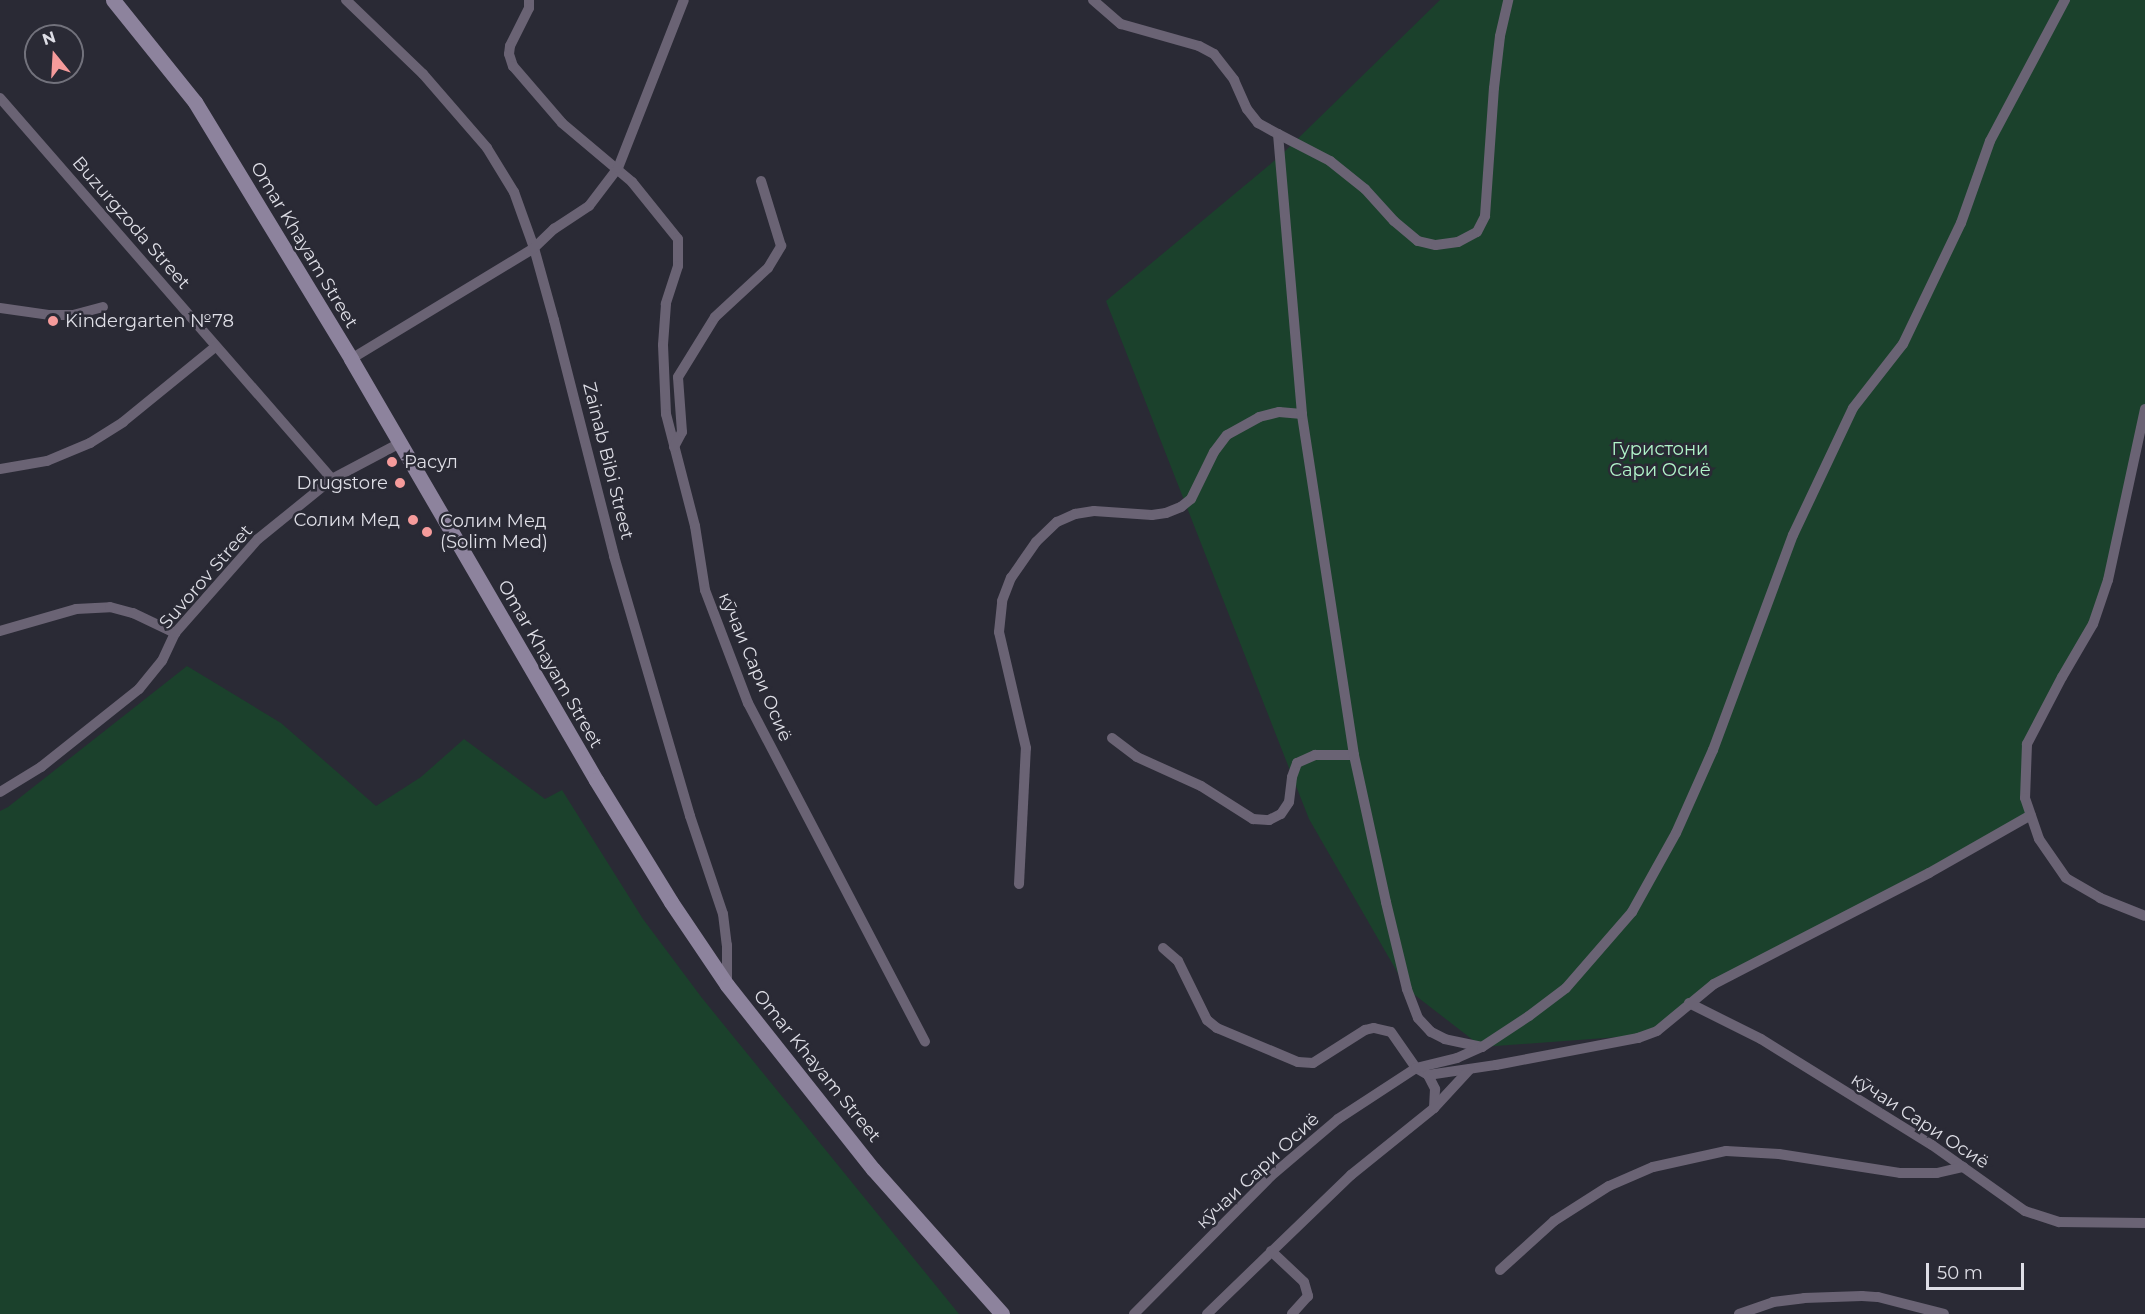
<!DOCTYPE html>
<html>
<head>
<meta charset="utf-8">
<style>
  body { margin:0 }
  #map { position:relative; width:2145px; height:1314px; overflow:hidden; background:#2a2a35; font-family:Montserrat,sans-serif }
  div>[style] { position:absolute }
  .green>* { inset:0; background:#1b412c }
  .minor>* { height:10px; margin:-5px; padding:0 5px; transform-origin:5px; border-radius:5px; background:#6a6374 }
  .secondary>* { height:15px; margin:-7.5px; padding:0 7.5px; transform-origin:7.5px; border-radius:7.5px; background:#8d839d }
  .dots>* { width:16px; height:16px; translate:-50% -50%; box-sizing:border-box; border:3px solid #2a2a35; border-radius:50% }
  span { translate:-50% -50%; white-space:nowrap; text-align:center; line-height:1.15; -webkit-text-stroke:5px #2a2a35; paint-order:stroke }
  .street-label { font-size:18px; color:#dedee6 }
  .poi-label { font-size:18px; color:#dedee6 }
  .left { translate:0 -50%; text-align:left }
  .right { translate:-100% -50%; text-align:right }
  .park-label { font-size:18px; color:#b1f5ca }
  .north { position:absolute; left:24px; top:24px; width:60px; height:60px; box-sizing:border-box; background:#2a2a35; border:2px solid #72727c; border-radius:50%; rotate:342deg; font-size:16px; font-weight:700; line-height:24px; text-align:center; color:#dedee6 }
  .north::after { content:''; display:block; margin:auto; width:21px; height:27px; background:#f59b9b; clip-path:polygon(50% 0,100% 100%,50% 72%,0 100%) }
  .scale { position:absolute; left:1926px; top:1263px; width:98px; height:27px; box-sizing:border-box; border:3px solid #dedee6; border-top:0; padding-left:8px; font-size:18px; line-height:21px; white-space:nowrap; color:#dedee6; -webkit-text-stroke:4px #2a2a35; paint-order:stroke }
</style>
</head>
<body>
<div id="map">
  <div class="green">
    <div style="clip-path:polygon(1440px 0,2145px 0,2145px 426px,2093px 624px,2027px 744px,2031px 815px,1714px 984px,1646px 1035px,1482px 1047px,1407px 989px,1309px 819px,1106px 301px,1280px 156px)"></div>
    <div style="clip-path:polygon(187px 666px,281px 723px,376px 806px,421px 777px,464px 739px,545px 799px,562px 790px,643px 919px,702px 998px,959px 1314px,0 1314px,0 811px,8px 807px)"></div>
  </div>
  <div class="minor">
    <div style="left:346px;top:0;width:107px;rotate:43.9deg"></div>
    <div style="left:423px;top:74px;width:98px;rotate:49.1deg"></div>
    <div style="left:487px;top:148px;width:52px;rotate:58.5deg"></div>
    <div style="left:514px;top:192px;width:59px;rotate:70.3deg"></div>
    <div style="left:534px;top:248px;width:75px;rotate:74.5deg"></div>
    <div style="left:554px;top:320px;width:244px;rotate:75.7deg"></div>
    <div style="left:614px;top:556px;width:271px;rotate:73.7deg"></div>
    <div style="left:690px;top:816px;width:103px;rotate:71.4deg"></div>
    <div style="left:723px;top:914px;width:31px;rotate:83deg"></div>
    <div style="left:727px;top:945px;width:40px;rotate:90deg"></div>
    <div style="left:529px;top:0;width:8px;rotate:90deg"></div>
    <div style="left:529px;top:8px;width:42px;rotate:116.6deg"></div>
    <div style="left:510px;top:46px;width:8px;rotate:97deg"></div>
    <div style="left:509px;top:54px;width:13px;rotate:72deg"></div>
    <div style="left:513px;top:66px;width:75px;rotate:49.3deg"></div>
    <div style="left:562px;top:123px;width:92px;rotate:40.1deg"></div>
    <div style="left:632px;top:182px;width:73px;rotate:51.1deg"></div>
    <div style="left:678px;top:239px;width:27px;rotate:90deg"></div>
    <div style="left:678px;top:266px;width:40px;rotate:108deg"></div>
    <div style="left:666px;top:304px;width:41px;rotate:94.2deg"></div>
    <div style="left:663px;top:345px;width:69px;rotate:87.5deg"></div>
    <div style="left:666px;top:414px;width:116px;rotate:75.5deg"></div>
    <div style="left:695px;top:526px;width:65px;rotate:81.1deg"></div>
    <div style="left:705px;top:590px;width:121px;rotate:69.2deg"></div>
    <div style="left:748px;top:703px;width:382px;rotate:62.4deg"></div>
    <div style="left:1093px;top:0;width:37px;rotate:41deg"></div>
    <div style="left:1121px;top:24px;width:81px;rotate:15.8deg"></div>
    <div style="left:1199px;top:46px;width:17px;rotate:28deg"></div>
    <div style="left:1214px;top:54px;width:33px;rotate:52deg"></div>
    <div style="left:1234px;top:80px;width:32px;rotate:66deg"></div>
    <div style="left:1247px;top:109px;width:18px;rotate:52deg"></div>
    <div style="left:1258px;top:123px;width:23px;rotate:29deg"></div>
    <div style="left:0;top:98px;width:505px;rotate:48.93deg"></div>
    <div style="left:0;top:308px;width:49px;rotate:8.1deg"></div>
    <div style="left:49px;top:315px;width:24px"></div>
    <div style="left:73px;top:315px;width:31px;rotate:-15deg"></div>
    <div style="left:351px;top:359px;width:214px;rotate:-31.2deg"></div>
    <div style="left:534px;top:248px;width:28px;rotate:-44deg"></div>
    <div style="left:554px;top:229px;width:42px;rotate:-33.3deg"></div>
    <div style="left:589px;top:206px;width:48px;rotate:-52.7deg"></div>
    <div style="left:618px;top:168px;width:180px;rotate:-68.6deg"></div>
    <div style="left:2145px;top:409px;width:175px;rotate:102.2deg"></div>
    <div style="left:2108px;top:580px;width:46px;rotate:108.8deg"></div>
    <div style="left:2093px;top:624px;width:61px;rotate:120.3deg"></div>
    <div style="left:2062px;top:677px;width:76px;rotate:117.6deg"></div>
    <div style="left:2027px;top:744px;width:54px;rotate:92.1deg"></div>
    <div style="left:2025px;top:798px;width:43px;rotate:71.1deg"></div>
    <div style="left:2039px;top:839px;width:47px;rotate:55.3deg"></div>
    <div style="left:2066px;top:878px;width:39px;rotate:30deg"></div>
    <div style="left:2100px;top:898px;width:48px;rotate:21.8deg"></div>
    <div style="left:674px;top:447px;width:17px;rotate:-62deg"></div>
    <div style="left:682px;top:432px;width:55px;rotate:-94.2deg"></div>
    <div style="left:678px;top:377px;width:70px;rotate:-58.3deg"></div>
    <div style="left:715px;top:317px;width:72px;rotate:-42.8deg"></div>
    <div style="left:768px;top:268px;width:26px;rotate:-59deg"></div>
    <div style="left:781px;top:246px;width:68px;rotate:-107.1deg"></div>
    <div style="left:0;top:469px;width:48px;rotate:-9.7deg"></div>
    <div style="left:47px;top:461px;width:47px;rotate:-22.7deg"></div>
    <div style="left:90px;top:443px;width:39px;rotate:-32deg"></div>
    <div style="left:123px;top:422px;width:119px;rotate:-39.2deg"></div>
    <div style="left:0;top:631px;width:79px;rotate:-16.1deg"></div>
    <div style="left:76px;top:609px;width:34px;rotate:-3deg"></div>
    <div style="left:110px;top:607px;width:24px;rotate:15deg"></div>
    <div style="left:133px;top:613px;width:47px;rotate:25.5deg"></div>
    <div style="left:1112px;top:738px;width:31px;rotate:37deg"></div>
    <div style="left:1137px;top:757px;width:70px;rotate:24.4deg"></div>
    <div style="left:1201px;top:786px;width:62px;rotate:32.4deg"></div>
    <div style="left:1253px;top:819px;width:16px;rotate:4deg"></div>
    <div style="left:1269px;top:820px;width:13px;rotate:-27deg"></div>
    <div style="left:1281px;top:814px;width:14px;rotate:-56deg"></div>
    <div style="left:1289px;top:802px;width:25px;rotate:-83deg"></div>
    <div style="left:1292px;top:777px;width:15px;rotate:-70deg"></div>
    <div style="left:1297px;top:763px;width:20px;rotate:-24deg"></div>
    <div style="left:1315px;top:755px;width:39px"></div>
    <div style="left:0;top:792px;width:48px;rotate:-31.4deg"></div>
    <div style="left:41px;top:767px;width:125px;rotate:-38.5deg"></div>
    <div style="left:139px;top:689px;width:36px;rotate:-51deg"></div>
    <div style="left:162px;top:661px;width:31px;rotate:-65deg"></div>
    <div style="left:175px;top:633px;width:125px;rotate:-48.6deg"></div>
    <div style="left:258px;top:539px;width:95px;rotate:-39deg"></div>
    <div style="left:332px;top:479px;width:77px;rotate:-27.9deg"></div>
    <div style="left:1019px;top:884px;width:136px;rotate:-87.1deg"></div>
    <div style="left:1026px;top:748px;width:119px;rotate:-103.1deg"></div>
    <div style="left:999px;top:632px;width:31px;rotate:-84deg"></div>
    <div style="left:1002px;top:601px;width:25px;rotate:-69deg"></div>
    <div style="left:1011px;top:578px;width:44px;rotate:-55.2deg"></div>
    <div style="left:1036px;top:542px;width:29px;rotate:-44deg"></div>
    <div style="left:1057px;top:522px;width:20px;rotate:-24deg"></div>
    <div style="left:1075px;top:514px;width:19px;rotate:-9deg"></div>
    <div style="left:1094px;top:511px;width:58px;rotate:3.9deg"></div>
    <div style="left:1152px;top:515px;width:14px;rotate:-8deg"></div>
    <div style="left:1166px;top:513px;width:16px;rotate:-22deg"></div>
    <div style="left:1181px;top:507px;width:13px;rotate:-39deg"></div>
    <div style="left:1191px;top:499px;width:52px;rotate:-63.9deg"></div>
    <div style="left:1214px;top:452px;width:21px;rotate:-53deg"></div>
    <div style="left:1227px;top:435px;width:37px;rotate:-29deg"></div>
    <div style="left:1259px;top:417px;width:21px;rotate:-14deg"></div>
    <div style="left:1279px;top:412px;width:23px;rotate:5deg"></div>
    <div style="left:1163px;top:948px;width:20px;rotate:41deg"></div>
    <div style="left:1178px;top:961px;width:66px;rotate:63.8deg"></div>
    <div style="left:1207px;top:1020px;width:13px;rotate:39deg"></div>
    <div style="left:1217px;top:1028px;width:88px;rotate:22.8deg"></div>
    <div style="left:1298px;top:1062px;width:15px;rotate:4deg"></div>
    <div style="left:1313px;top:1063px;width:62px;rotate:-32.4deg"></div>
    <div style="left:1365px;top:1030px;width:9px;rotate:-13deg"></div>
    <div style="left:1374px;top:1028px;width:17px;rotate:13deg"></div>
    <div style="left:1391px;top:1032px;width:44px;rotate:55.2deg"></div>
    <div style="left:1416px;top:1068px;width:14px;rotate:30deg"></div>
    <div style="left:1428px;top:1075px;width:16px;rotate:63deg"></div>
    <div style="left:1435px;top:1089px;width:19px;rotate:93deg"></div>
    <div style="left:1689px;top:1003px;width:80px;rotate:26.6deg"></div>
    <div style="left:1761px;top:1039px;width:201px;rotate:31.8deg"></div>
    <div style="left:1932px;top:1145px;width:114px;rotate:35.4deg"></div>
    <div style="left:2025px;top:1211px;width:36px;rotate:18deg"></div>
    <div style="left:2059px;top:1222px;width:86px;rotate:0.7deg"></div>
    <div style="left:1482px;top:1047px;width:38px;rotate:-168deg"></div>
    <div style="left:1445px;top:1039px;width:16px;rotate:-153deg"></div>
    <div style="left:1431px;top:1032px;width:19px;rotate:-133deg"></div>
    <div style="left:1418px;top:1018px;width:31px;rotate:-111deg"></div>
    <div style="left:1407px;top:989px;width:89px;rotate:-103.6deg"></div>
    <div style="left:1386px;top:902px;width:150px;rotate:-102.3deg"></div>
    <div style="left:1354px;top:755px;width:345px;rotate:-98.7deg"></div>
    <div style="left:1302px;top:414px;width:281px;rotate:-94.9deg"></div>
    <div style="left:1278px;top:134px;width:59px;rotate:27.4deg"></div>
    <div style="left:1330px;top:161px;width:45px;rotate:38.7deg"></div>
    <div style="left:1365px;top:189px;width:43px;rotate:47.8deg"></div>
    <div style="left:1394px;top:221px;width:31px;rotate:40deg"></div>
    <div style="left:1418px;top:241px;width:18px;rotate:13deg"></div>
    <div style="left:1436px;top:245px;width:22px;rotate:-8deg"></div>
    <div style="left:1458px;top:242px;width:21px;rotate:-28deg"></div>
    <div style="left:1477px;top:232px;width:18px;rotate:-63deg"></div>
    <div style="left:1485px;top:216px;width:128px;rotate:-86deg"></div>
    <div style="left:1494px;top:88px;width:52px;rotate:-83.4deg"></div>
    <div style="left:1500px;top:36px;width:37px;rotate:-77deg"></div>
    <div style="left:1428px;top:1075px;width:69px;rotate:-8.4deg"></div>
    <div style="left:1496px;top:1065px;width:145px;rotate:-10.8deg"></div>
    <div style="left:1638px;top:1038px;width:20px;rotate:-20deg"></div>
    <div style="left:1657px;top:1031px;width:74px;rotate:-39.5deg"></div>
    <div style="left:1714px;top:984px;width:242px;rotate:-27.3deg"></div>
    <div style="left:1929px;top:873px;width:117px;rotate:-29.6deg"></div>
    <div style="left:1271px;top:1251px;width:45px;rotate:43.2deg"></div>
    <div style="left:1304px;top:1282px;width:15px;rotate:74deg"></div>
    <div style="left:1308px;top:1296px;width:24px;rotate:132deg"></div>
    <div style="left:1500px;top:1270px;width:73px;rotate:-42.2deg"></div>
    <div style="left:1554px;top:1221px;width:65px;rotate:-32.5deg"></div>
    <div style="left:1609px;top:1186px;width:48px;rotate:-23.4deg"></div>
    <div style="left:1653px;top:1167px;width:75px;rotate:-12.4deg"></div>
    <div style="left:1726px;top:1151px;width:53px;rotate:3.2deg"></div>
    <div style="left:1779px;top:1154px;width:122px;rotate:8.9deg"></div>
    <div style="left:1900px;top:1173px;width:37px"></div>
    <div style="left:1937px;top:1173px;width:27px;rotate:-13deg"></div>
    <div style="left:1134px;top:1314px;width:194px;rotate:-45.2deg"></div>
    <div style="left:1271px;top:1176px;width:88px;rotate:-40.4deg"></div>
    <div style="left:1338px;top:1119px;width:93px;rotate:-33.2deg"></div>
    <div style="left:1416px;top:1068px;width:42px;rotate:-13.7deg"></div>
    <div style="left:1457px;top:1058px;width:27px;rotate:-24deg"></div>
    <div style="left:1482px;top:1047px;width:56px;rotate:-33.4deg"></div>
    <div style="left:1529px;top:1016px;width:46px;rotate:-37.1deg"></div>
    <div style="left:1566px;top:988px;width:101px;rotate:-49deg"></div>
    <div style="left:1632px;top:912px;width:90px;rotate:-60.9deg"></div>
    <div style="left:1676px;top:833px;width:91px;rotate:-66deg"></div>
    <div style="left:1713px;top:750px;width:229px;rotate:-69.6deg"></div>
    <div style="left:1793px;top:535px;width:140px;rotate:-64.7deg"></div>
    <div style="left:1853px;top:408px;width:81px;rotate:-52deg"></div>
    <div style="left:1903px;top:344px;width:134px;rotate:-64.4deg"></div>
    <div style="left:1961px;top:223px;width:87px;rotate:-70.5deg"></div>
    <div style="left:1990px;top:141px;width:160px;rotate:-62deg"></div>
    <div style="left:1207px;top:1314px;width:200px;rotate:-44deg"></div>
    <div style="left:1351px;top:1175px;width:107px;rotate:-38.9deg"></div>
    <div style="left:1434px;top:1108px;width:53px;rotate:-47.3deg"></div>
    <div style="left:1739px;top:1314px;width:36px;rotate:-19deg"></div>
    <div style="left:1773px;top:1302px;width:31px;rotate:-7deg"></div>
    <div style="left:1804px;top:1298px;width:58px;rotate:-2deg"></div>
    <div style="left:1862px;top:1296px;width:16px;rotate:4deg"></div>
    <div style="left:1878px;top:1297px;width:68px;rotate:14.4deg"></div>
  </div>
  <div class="secondary">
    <div style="left:113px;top:0;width:131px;rotate:51.2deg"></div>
    <div style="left:195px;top:102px;width:301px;rotate:58.7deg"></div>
    <div style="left:351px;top:359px;width:487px;rotate:59.8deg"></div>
    <div style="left:596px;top:780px;width:143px;rotate:58.4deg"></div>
    <div style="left:671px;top:902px;width:100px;rotate:56deg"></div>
    <div style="left:727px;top:985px;width:235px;rotate:51.6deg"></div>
    <div style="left:873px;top:1169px;width:194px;rotate:48.3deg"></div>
  </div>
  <div class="dots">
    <div style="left:53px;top:321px;background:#f59b9b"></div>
    <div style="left:392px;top:462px;background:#f59b9b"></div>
    <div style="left:400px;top:483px;background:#f59b9b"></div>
    <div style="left:413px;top:520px;background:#f59b9b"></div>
    <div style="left:427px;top:532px;background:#f59b9b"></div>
  </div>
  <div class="street-label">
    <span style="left:131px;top:223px;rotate:49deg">Buzurgzoda Street</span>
    <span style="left:304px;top:245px;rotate:59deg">Omar Khayam Street</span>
    <span style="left:608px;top:461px;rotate:76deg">Zainab Bibi Street</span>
    <span style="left:206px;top:577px;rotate:-49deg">Suvorov Street</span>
    <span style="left:550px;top:664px;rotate:60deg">Omar Khayam Street</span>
    <span style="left:755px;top:667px;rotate:67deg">кӯчаи Сари Осиё</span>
    <span style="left:817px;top:1066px;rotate:51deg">Omar Khayam Street</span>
    <span style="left:1920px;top:1121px;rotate:33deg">кӯчаи Сари Осиё</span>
    <span style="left:1258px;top:1171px;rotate:-43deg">кӯчаи Сари Осиё</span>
  </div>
  <div class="poi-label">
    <span class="left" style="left:65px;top:321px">Kindergarten №78</span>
    <span class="left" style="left:404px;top:462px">Расул</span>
    <span class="right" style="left:388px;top:483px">Drugstore</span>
    <span class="right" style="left:400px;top:520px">Солим Мед</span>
    <span class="left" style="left:440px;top:532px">Солим Мед<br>(Solim Med)</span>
  </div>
  <div class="park-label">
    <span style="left:1660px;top:460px">Гуристони<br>Сари Осиё</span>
  </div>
  <div class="north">N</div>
  <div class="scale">50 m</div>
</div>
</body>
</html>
